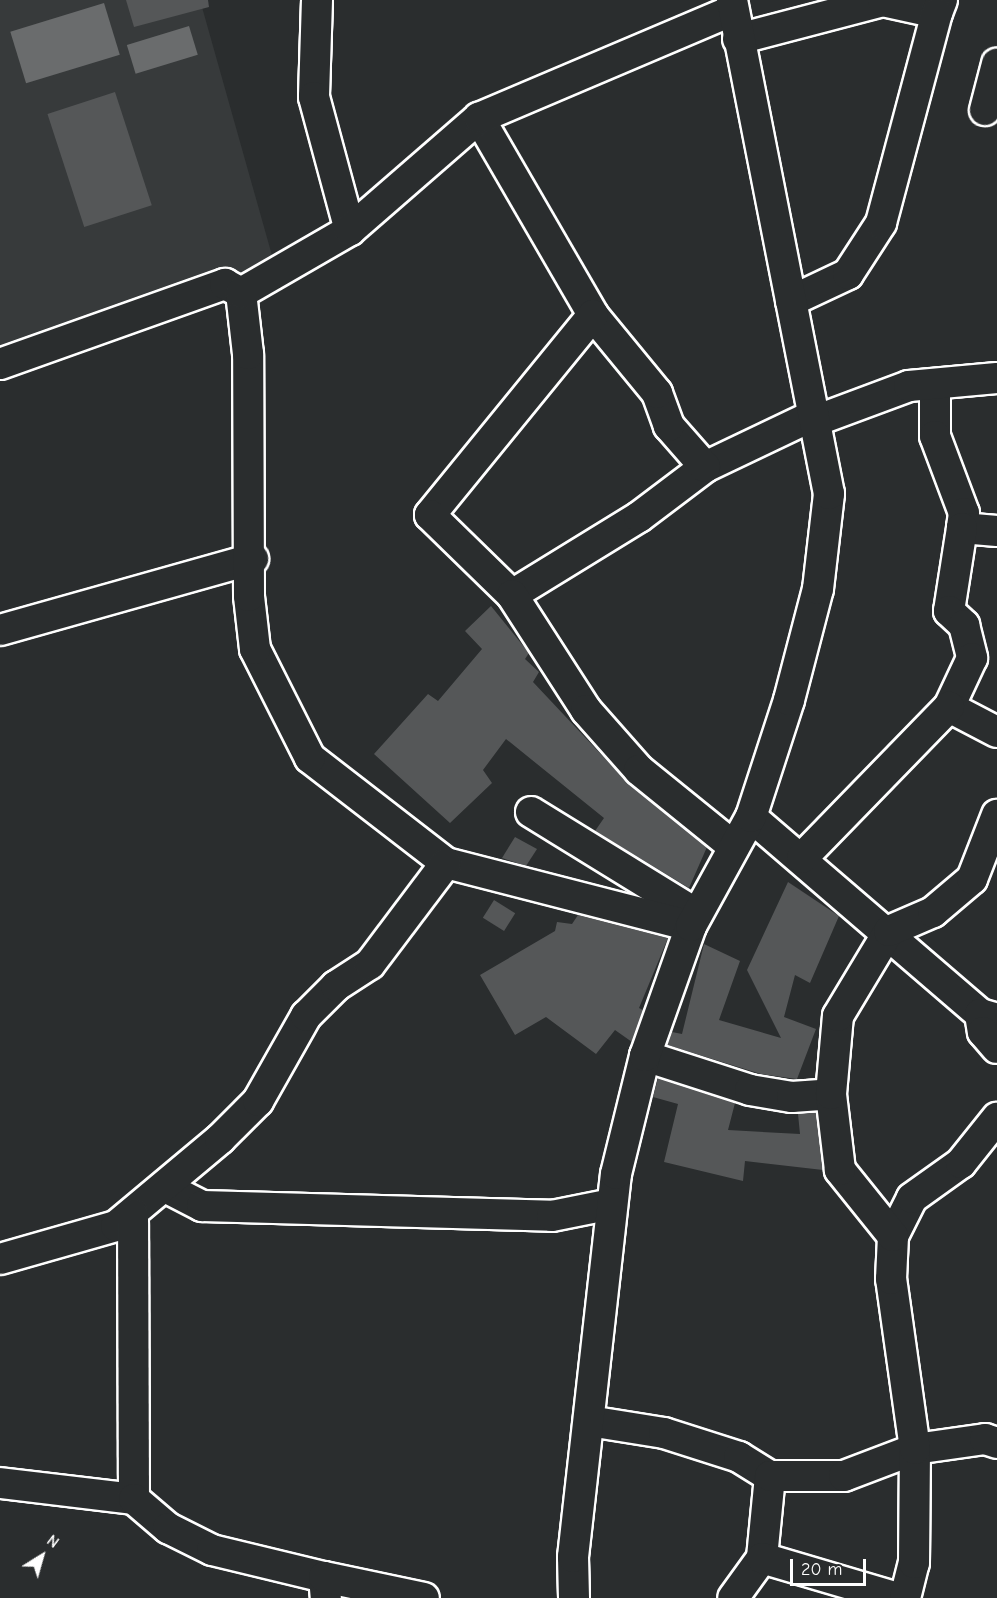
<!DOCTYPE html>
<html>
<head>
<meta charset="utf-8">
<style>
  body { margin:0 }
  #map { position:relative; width:997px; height:1598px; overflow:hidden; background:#2a2d2e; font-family:"Comic Neue",sans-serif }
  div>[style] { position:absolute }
  .built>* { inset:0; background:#373a3b }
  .water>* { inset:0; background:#6a6c6d; transform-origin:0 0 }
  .building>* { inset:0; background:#555758; transform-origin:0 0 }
  .roads { filter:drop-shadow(2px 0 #fff) drop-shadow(-2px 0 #fff) drop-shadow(0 2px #fff) drop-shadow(0 -2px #fff) }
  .minor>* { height:30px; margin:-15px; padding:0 15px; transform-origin:15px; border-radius:15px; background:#2a2d2e }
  span { translate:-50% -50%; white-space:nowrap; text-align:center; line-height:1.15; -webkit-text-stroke:6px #2a2d2e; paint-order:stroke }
  .north { position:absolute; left:12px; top:1526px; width:60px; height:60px; -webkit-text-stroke:4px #2a2d2e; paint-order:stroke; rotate:37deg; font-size:16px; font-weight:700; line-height:24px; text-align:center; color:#fff }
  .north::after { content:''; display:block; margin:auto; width:21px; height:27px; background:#fff; clip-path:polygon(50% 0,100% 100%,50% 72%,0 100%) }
  .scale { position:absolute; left:790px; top:1559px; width:76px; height:27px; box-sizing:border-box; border:3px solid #fff; border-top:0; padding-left:8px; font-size:18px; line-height:21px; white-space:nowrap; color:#fff; -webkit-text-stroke:4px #2a2d2e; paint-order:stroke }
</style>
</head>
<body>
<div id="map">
  <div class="built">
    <div style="clip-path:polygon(0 0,200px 0,273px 259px,215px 286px,0 350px)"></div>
  </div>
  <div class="water">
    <div style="left:104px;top:3px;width:54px;height:98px;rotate:73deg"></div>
    <div style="left:189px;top:26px;width:30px;height:65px;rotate:73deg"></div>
  </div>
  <div class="building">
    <div style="clip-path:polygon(126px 0,208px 0,209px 7px,134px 27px)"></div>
    <div style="left:115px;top:92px;width:119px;height:71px;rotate:72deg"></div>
    <div style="clip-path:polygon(491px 606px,529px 653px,525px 659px,539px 672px,533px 682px,628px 783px,707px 847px,689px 888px,595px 831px,604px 818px,506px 739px,483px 770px,492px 783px,450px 823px,374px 754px,428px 694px,438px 701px,482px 649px,465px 631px)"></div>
    <div style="clip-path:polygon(515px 837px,537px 849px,526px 866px,502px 858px)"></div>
    <div style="clip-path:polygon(788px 882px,839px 916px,810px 983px,795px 975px,784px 1017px,816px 1029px,797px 1079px,761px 1074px,667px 1045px,672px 1032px,682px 1034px,704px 944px,740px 961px,719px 1020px,781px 1038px,747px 970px)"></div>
    <div style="left:494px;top:900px;width:25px;height:21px;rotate:32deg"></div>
    <div style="clip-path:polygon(578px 915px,668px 938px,639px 1008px,643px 1010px,632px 1042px,615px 1030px,596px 1054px,546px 1017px,515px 1035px,480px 975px,555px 931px,557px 922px,572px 924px)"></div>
    <div style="clip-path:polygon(658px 1078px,735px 1103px,728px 1130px,800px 1134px,798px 1114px,816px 1112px,823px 1170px,745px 1161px,743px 1181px,664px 1162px,678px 1104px,653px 1097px)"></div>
  </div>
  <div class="roads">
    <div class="minor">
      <div style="left:317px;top:0;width:97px;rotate:91.8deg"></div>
      <div style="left:314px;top:97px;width:138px;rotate:74.9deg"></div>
      <div style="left:738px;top:39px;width:150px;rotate:-14.7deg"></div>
      <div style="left:883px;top:1px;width:55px;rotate:12.5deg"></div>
      <div style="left:937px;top:13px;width:14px;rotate:-69deg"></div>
      <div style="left:985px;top:110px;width:48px;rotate:-75.4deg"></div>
      <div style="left:479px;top:118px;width:228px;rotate:59.9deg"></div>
      <div style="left:791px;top:301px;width:63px;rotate:-25.3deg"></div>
      <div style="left:848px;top:274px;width:61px;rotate:-57.1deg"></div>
      <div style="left:881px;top:223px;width:217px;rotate:-75.1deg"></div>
      <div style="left:0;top:364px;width:239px;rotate:-19.6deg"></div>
      <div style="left:225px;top:284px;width:18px;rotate:29deg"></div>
      <div style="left:935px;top:384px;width:52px;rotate:90deg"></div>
      <div style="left:935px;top:436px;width:82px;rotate:69.4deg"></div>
      <div style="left:964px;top:513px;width:15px;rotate:98deg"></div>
      <div style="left:962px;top:528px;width:35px;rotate:5deg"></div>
      <div style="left:815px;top:421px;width:100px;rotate:-20.4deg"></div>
      <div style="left:909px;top:386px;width:88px;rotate:-5.2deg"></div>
      <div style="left:705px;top:467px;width:121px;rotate:-25.5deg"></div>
      <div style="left:962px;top:528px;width:84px;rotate:98.9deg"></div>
      <div style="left:949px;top:611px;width:21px;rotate:43deg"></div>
      <div style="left:964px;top:625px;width:34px;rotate:76deg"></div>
      <div style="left:972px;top:658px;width:54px;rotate:115.1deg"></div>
      <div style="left:949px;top:707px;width:54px;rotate:27.5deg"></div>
      <div style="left:512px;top:595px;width:149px;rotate:-31.6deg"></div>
      <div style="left:639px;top:517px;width:83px;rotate:-37.1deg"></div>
      <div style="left:705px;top:467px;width:55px;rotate:-131.3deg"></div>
      <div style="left:669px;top:426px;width:35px;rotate:-110deg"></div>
      <div style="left:657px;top:393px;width:101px;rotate:-129.4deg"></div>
      <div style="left:593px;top:315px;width:258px;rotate:129.2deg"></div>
      <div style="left:430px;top:515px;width:115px;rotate:44.3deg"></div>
      <div style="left:512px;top:595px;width:137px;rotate:57.2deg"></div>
      <div style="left:586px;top:710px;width:80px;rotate:48.5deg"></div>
      <div style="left:639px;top:770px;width:122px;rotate:39deg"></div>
      <div style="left:0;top:630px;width:263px;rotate:-15.7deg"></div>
      <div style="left:531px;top:812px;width:195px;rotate:31.6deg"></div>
      <div style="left:751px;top:817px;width:302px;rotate:40.7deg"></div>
      <div style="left:980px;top:1014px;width:18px;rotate:16deg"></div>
      <div style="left:802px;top:858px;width:211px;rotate:-45.8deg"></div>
      <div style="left:691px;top:926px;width:253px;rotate:-165.6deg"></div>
      <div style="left:446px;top:863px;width:172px;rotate:-142.3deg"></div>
      <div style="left:310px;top:758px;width:122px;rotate:-116.8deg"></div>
      <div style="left:255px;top:649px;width:53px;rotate:-96.5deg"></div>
      <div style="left:249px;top:596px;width:242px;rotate:-90.2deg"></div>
      <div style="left:248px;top:354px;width:61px;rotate:-96.5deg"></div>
      <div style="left:241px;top:293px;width:126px;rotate:-30deg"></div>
      <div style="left:350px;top:230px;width:171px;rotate:-41deg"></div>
      <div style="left:479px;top:118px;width:276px;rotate:-23deg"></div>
      <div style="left:980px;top:1014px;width:18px;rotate:81deg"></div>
      <div style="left:983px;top:1032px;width:21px;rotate:49deg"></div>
      <div style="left:645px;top:1056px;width:110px;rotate:17.9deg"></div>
      <div style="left:750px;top:1090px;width:43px;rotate:9.5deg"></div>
      <div style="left:792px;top:1097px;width:39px;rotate:-4deg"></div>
      <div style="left:165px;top:1187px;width:42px;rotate:27.2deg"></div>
      <div style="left:202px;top:1206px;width:350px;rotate:1.6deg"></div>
      <div style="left:552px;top:1216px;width:61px;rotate:-11.3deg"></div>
      <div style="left:893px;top:1236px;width:42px;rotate:-63.4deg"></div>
      <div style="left:912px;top:1198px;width:60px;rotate:-35.5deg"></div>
      <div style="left:961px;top:1163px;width:58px;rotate:-51.3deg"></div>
      <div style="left:0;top:1259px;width:121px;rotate:-15.9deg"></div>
      <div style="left:116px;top:1226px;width:136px;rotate:-39.9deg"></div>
      <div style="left:220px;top:1139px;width:54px;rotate:-45deg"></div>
      <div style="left:258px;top:1101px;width:98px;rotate:-60.5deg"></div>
      <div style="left:306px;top:1016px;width:42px;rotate:-45deg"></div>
      <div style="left:336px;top:986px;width:40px;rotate:-32.9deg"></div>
      <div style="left:370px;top:964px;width:126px;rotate:-53deg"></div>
      <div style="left:589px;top:1421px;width:76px;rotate:9.1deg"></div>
      <div style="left:664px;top:1433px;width:79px;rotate:17.7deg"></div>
      <div style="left:739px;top:1457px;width:36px;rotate:32deg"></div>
      <div style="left:770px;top:1476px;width:82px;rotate:95.6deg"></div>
      <div style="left:762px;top:1558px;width:49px;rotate:125.9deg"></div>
      <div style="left:770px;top:1476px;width:74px"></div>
      <div style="left:844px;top:1476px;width:76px;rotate:-20.8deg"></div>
      <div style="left:915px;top:1449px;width:71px;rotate:-8.1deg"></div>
      <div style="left:985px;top:1439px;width:13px;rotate:18deg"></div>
      <div style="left:0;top:1483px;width:135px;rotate:6.8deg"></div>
      <div style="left:134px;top:1499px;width:285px;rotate:-90.2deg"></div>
      <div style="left:134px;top:1499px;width:45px;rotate:40.5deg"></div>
      <div style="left:168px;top:1528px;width:49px;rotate:26.6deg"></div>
      <div style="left:212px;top:1550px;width:115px;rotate:13.6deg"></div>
      <div style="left:324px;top:1577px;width:21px;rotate:85deg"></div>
      <div style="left:762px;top:1558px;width:142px;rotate:16.4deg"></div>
      <div style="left:324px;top:1577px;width:102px;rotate:11.9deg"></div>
      <div style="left:574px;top:1598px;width:41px;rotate:-91.4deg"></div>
      <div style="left:573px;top:1557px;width:385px;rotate:-83.6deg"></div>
      <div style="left:616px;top:1174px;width:122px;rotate:-76.2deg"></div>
      <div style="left:645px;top:1056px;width:138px;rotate:-70.5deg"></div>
      <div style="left:691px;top:926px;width:124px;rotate:-61.2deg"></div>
      <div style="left:751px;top:817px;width:123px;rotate:-72deg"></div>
      <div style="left:789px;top:700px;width:115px;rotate:-75.4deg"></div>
      <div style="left:818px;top:589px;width:96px;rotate:-83.4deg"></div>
      <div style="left:829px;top:494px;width:503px;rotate:-101.11deg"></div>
      <div style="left:905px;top:1598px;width:36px;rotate:-76deg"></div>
      <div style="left:914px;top:1563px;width:114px;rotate:-89.5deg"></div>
      <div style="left:915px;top:1449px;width:172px;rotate:-98deg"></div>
      <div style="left:891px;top:1279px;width:43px;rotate:-87.3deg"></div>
      <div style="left:893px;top:1236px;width:85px;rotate:-128.8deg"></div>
      <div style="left:840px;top:1170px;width:77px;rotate:-96.8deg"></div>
      <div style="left:831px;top:1094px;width:78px;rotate:-84.9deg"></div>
      <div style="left:838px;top:1016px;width:99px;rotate:-59deg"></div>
      <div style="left:889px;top:931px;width:48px;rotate:-23.4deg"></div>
      <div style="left:933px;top:912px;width:51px;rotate:-40.2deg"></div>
      <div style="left:972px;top:879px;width:69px;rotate:-68.7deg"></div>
    </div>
  </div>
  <div class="north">N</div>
  <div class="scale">20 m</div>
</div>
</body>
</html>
